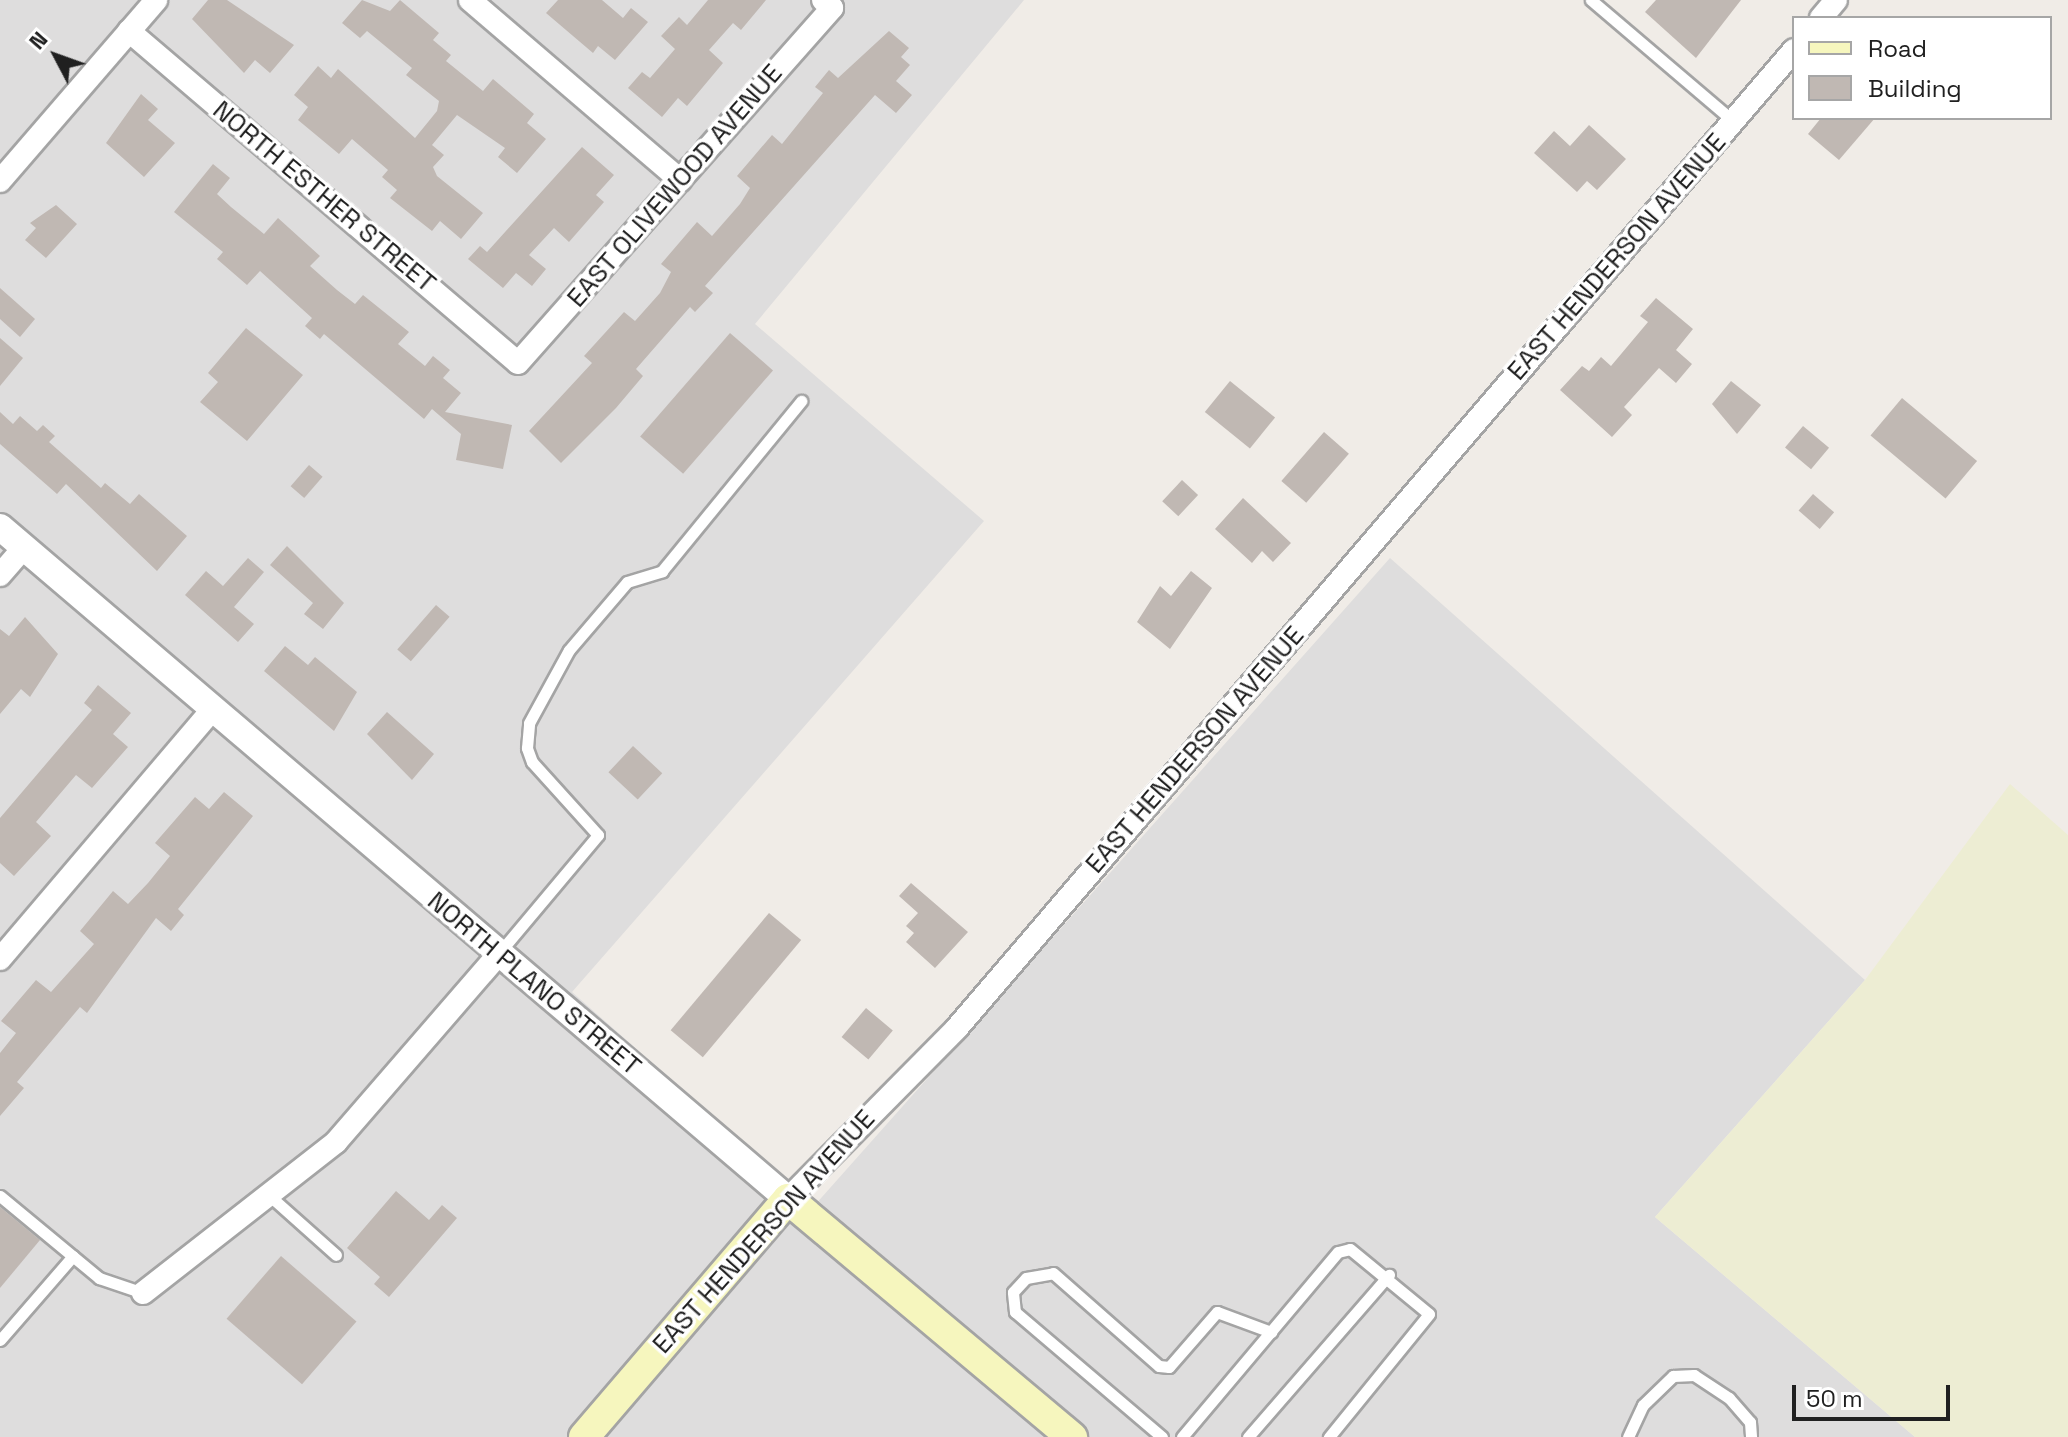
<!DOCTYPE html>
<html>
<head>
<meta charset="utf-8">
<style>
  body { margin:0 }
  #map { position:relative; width:2068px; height:1437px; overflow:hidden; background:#f0ece7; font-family:"Space Grotesk",sans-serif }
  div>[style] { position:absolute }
  .residential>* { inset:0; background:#dedddd }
  .farmland>* { inset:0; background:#ededd3 }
  .building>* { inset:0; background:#c0b8b3; transform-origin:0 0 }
  .roads { filter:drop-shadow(2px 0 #a4a4a4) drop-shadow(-2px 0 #a4a4a4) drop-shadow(0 2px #a4a4a4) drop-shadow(0 -2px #a4a4a4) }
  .service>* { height:11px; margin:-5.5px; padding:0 5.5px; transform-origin:5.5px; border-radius:5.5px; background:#fff }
  .minor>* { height:22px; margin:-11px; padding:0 11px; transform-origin:11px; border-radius:11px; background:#fff }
  .tertiary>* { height:26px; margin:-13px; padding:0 13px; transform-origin:13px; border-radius:13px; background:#fff }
  .secondary>* { height:30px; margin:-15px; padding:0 15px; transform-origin:15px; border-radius:15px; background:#f6f6be }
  span { translate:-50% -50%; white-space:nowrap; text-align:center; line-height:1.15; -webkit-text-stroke:7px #fff; paint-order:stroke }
  .street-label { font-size:26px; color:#202020 }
  .legend { position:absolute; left:1792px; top:16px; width:260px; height:104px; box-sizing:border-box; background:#fff; border:2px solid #a6a6a6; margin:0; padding:10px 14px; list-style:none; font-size:24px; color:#202020 }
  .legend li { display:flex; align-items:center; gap:16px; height:40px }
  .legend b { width:40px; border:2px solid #a6a6a6 }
  .north { position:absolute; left:16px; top:16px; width:80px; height:80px; -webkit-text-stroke:6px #fff; paint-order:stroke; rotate:311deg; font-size:22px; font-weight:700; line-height:32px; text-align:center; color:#202020 }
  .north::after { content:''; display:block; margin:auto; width:28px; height:36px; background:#202020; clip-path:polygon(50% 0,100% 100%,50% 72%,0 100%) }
  .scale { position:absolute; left:1792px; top:1385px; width:158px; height:36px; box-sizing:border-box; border:4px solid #202020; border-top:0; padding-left:10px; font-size:24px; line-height:28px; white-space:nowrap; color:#202020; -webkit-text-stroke:6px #fff; paint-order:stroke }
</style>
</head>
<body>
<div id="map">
  <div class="residential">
    <div style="clip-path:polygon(0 0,1024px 0,755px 324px,984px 521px,572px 992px,814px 1206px,1390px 558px,1865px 980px,1655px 1217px,1915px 1437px,0 1437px)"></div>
  </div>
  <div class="farmland">
    <div style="clip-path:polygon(2010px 784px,2068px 835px,2068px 1437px,1915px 1437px,1655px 1217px,1865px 980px)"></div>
  </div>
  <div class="building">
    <div style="clip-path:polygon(208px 0,227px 0,294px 45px,270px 73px,255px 60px,244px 73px,192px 19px)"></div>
    <div style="clip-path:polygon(362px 0,390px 11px,400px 0,439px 33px,433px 40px,451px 55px,446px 61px,483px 91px,493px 79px,534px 114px,527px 123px,546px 139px,517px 173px,498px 157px,505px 148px,457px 115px,432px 145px,444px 155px,433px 167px,437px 176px,483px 213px,461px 239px,440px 221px,432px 231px,390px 198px,397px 190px,382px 177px,388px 170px,352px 139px,339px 154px,298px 120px,308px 107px,294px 95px,318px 66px,331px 78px,338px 69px,415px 138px,437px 111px,439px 101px,406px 75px,412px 68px,367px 31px,360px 38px,342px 23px)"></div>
    <div style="clip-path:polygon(558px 0,602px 0,623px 18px,631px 8px,648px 22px,615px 60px,598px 46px,593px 53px,546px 13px)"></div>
    <div style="clip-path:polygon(708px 0,766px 0,741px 30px,733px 23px,709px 50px,723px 63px,687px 106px,678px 98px,662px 117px,628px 88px,642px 72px,650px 78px,675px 49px,661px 36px,679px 17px,687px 25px)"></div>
    <div style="clip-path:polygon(1656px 0,1741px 0,1696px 58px,1645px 12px)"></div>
    <div style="clip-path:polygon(889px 31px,909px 48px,901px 57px,910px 65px,896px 81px,912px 95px,896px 113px,875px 95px,705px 286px,713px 293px,695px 312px,690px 307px,636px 369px,643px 376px,616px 408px,561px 463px,529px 431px,592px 363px,584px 356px,624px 312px,635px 321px,660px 293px,671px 272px,661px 264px,697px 222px,712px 236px,740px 204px,750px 188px,737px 176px,772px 135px,782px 144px,823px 93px,815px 87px,829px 70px,838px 78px)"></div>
    <div style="clip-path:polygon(141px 94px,158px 109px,148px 120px,175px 143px,144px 177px,106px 143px)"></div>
    <div style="clip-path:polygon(1821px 118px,1875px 118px,1839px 160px,1808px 134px)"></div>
    <div style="clip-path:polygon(1589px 125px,1626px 159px,1597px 190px,1587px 181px,1577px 192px,1534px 153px,1554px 131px,1570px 146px)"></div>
    <div style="clip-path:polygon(582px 147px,614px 175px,596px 195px,604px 202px,569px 242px,554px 228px,529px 255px,546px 269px,532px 286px,516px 273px,503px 288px,468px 259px,480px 246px,487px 252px)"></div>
    <div style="clip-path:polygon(213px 164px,230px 178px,217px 194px,231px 207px,264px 234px,278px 218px,320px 256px,310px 266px,337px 290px,355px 304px,363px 295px,409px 332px,398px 344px,425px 366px,433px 356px,450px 370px,443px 378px,461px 393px,445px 412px,512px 425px,503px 469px,456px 460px,461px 434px,432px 409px,424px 419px,324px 334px,320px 339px,305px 326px,312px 318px,260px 271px,247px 285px,217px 259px,223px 252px,174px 212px)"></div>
    <div style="clip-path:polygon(56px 205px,77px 224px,46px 258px,25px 240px,36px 228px,30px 223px)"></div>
    <div style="clip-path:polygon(0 288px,35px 319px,20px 337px,0 319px)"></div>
    <div style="clip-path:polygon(1656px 298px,1693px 329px,1676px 350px,1692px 364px,1676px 383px,1659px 368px,1624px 407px,1632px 415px,1612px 437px,1560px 390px,1582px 366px,1589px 371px,1601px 357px,1611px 366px,1648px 322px,1640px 316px)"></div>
    <div style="clip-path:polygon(246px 328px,303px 375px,247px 441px,200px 402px,218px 382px,208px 373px)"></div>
    <div style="left:730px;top:333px;width:57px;height:137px;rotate:41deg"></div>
    <div style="clip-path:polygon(0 338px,23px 358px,0 386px)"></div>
    <div style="left:1230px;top:381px;width:58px;height:40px;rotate:39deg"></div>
    <div style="clip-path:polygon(1731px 381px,1761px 405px,1737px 434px,1712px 404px)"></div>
    <div style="left:1902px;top:398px;width:98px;height:49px;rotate:40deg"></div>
    <div style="clip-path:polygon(0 412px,13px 424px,20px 416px,37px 431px,43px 425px,55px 436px,49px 442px,101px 488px,105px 483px,130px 504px,139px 494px,187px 536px,157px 571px,66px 484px,57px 494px,0 444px)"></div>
    <div style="left:1803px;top:426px;width:34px;height:28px;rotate:40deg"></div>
    <div style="left:1324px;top:432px;width:33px;height:65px;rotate:41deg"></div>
    <div style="left:309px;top:465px;width:18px;height:28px;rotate:41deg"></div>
    <div style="left:1182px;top:480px;width:22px;height:29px;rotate:43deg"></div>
    <div style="left:1813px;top:494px;width:28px;height:22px;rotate:41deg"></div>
    <div style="clip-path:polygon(1243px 498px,1291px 543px,1273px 562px,1262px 551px,1252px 563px,1215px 529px)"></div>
    <div style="clip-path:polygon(287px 546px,344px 603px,323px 629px,304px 614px,313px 603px,270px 565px)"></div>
    <div style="clip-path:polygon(248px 558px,264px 572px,234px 607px,254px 624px,238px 642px,185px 595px,206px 571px,223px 586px)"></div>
    <div style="clip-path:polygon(1191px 571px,1212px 588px,1170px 649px,1137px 622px,1160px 586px,1171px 596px)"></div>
    <div style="left:436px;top:605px;width:18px;height:59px;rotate:41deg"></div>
    <div style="clip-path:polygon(25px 617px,58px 654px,30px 697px,21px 689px,0 714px,0 629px,9px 636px)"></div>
    <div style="clip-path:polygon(285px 646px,308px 665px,315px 657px,357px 692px,334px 731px,264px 671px)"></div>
    <div style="clip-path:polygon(98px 685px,131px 713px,113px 734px,128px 747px,92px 788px,76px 775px,36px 822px,51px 836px,14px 876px,0 863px,0 818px,92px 710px,84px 703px)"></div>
    <div style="clip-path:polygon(387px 712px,434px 754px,412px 780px,367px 734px)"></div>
    <div style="left:633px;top:746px;width:40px;height:36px;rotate:43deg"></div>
    <div style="clip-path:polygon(224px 792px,253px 816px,178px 909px,184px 915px,171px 931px,156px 918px,87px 1013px,80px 1007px,17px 1082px,24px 1088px,0 1116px,0 1053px,16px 1033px,1px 1021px,36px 980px,51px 992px,94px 944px,80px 931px,113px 891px,128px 904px,148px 883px,170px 856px,155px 843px,195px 797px,209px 809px)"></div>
    <div style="clip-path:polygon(911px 883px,968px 932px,935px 968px,906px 942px,914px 933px,906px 926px,918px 913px,899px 896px)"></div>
    <div style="left:769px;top:913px;width:42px;height:153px;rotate:40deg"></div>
    <div style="left:866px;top:1008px;width:35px;height:38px;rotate:40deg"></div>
    <div style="clip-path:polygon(396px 1191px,429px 1220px,442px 1205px,457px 1218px,389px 1297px,374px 1284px,380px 1277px,347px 1248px)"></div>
    <div style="clip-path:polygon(0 1207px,40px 1240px,0 1288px)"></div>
    <div style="left:281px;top:1256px;width:100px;height:83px;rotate:41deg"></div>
  </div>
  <div class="roads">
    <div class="service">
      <div style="left:1591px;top:0;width:187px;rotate:40.4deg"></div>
      <div style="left:499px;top:953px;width:154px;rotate:-50deg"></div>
      <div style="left:598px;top:835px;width:98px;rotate:-132.1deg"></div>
      <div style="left:532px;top:762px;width:15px;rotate:-110deg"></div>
      <div style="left:527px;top:748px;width:25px;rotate:-85deg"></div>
      <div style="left:529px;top:723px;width:83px;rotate:-61.3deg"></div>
      <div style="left:569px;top:650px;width:89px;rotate:-49.5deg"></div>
      <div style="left:627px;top:582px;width:37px;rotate:-17deg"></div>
      <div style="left:662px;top:571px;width:220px;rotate:-50.7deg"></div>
      <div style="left:0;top:1196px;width:129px;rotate:39.6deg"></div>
      <div style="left:99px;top:1278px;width:46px;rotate:18.8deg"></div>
      <div style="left:271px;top:1197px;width:87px;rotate:41.7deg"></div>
      <div style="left:0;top:1340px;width:111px;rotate:-49deg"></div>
      <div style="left:1162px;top:1437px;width:193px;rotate:-139.6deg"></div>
      <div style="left:1015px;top:1312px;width:20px;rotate:-96deg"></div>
      <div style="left:1013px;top:1292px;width:19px;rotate:-47deg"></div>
      <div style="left:1026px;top:1278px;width:27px;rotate:-10deg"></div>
      <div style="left:1053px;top:1273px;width:141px;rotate:41.3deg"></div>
      <div style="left:1159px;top:1366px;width:10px;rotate:6deg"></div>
      <div style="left:1169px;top:1367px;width:73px;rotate:-48.9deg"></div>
      <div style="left:1217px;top:1312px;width:58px;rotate:20.3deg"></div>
      <div style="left:1182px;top:1437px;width:242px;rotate:-49.9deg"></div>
      <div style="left:1338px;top:1252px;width:12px;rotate:-14deg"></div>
      <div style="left:1350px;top:1249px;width:102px;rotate:39.4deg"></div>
      <div style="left:1429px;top:1314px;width:159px;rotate:129.1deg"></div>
      <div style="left:1248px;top:1437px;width:215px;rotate:-49deg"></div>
      <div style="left:1628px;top:1437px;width:35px;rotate:-65deg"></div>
      <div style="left:1643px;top:1405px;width:42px;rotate:-44deg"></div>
      <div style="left:1673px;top:1376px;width:21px;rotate:-3deg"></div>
      <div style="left:1694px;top:1375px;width:42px;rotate:33.3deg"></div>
      <div style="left:1729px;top:1398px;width:32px;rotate:49deg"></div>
      <div style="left:1750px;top:1422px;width:15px;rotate:86deg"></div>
    </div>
    <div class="minor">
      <div style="left:470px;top:0;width:277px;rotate:40.6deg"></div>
      <div style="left:1821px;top:18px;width:23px;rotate:-50deg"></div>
      <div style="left:129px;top:31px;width:511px;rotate:40.48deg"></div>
      <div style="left:518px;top:363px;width:474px;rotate:-48.5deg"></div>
      <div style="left:832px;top:8px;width:12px;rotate:-138deg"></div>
      <div style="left:0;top:181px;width:239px;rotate:-49.2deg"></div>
      <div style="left:0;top:575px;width:37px;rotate:-49deg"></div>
      <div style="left:0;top:959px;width:328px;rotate:-49.6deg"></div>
      <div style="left:788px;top:1199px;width:240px;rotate:-45.3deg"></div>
      <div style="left:957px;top:1028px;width:1287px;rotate:-49.44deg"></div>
      <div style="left:143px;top:1293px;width:245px;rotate:-38deg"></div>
      <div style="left:336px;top:1142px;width:249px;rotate:-49.1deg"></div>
    </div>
    <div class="tertiary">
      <div style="left:0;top:527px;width:1036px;rotate:40.46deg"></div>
    </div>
    <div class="secondary">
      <div style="left:584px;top:1437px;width:313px;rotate:-49.4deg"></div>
      <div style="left:788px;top:1199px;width:371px;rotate:40deg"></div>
    </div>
  </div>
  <div class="street-label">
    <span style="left:675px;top:186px;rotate:-49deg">EAST OLIVEWOOD AVENUE</span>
    <span style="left:324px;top:197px;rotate:40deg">NORTH ESTHER STREET</span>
    <span style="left:1617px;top:257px;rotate:-49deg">EAST HENDERSON AVENUE</span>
    <span style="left:1195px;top:750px;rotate:-49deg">EAST HENDERSON AVENUE</span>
    <span style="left:534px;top:984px;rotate:40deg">NORTH PLANO STREET</span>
    <span style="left:764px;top:1232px;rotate:-48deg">EAST HENDERSON AVENUE</span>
  </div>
  <ul class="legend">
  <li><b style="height:10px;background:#f6f6be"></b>Road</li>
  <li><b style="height:22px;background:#c0b8b3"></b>Building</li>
  </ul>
  <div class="north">N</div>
  <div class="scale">50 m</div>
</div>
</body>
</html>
